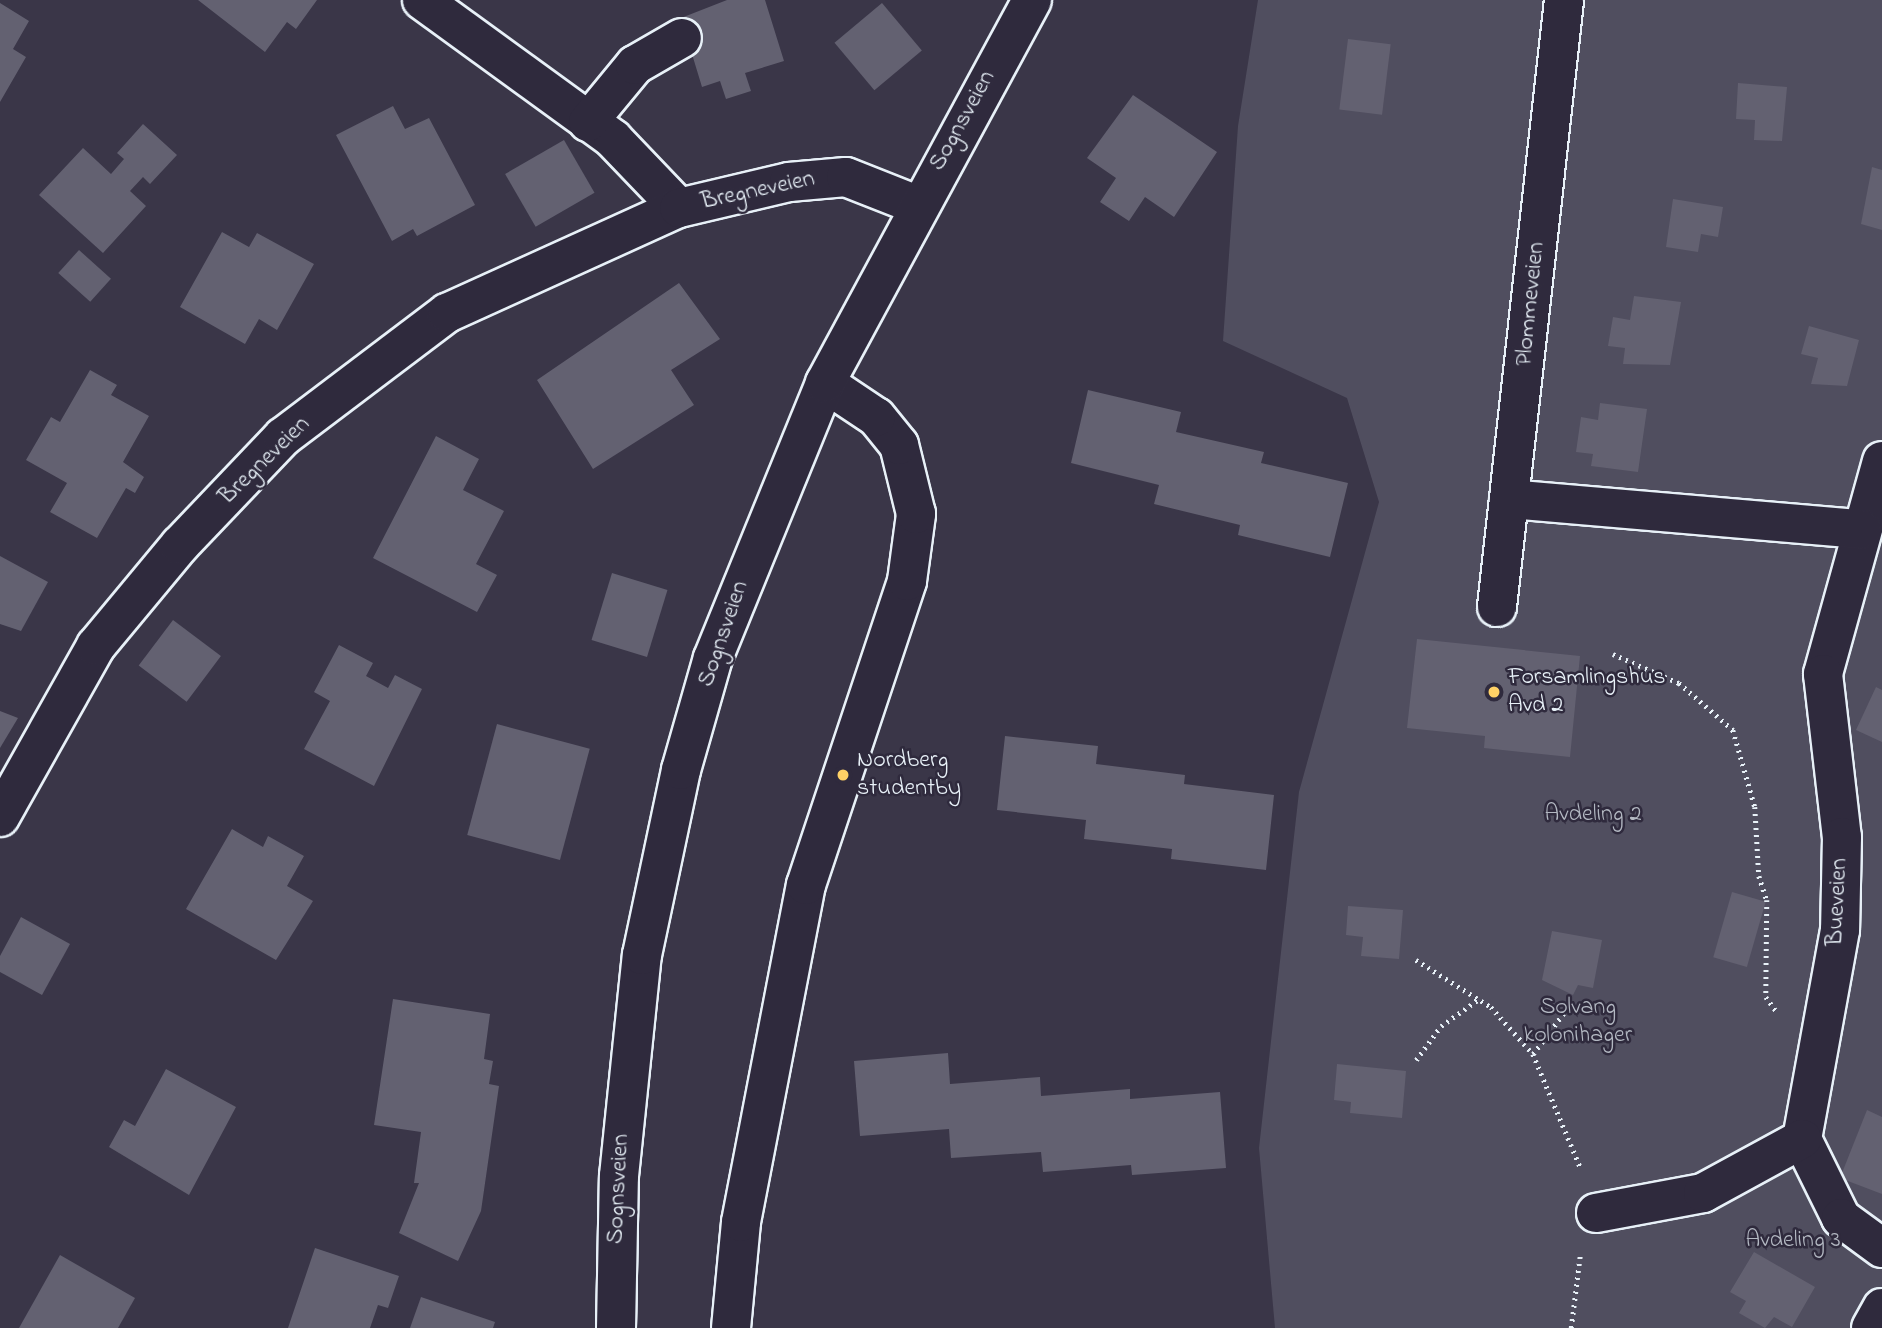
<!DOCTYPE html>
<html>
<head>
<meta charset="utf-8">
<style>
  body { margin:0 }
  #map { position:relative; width:1882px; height:1328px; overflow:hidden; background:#3a3648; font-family:"Indie Flower",sans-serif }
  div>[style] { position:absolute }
  .green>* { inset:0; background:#504e5f }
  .building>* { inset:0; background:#636171; transform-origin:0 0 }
  .path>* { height:4.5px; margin-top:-2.25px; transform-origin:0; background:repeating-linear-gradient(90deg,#e8f1f8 0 2px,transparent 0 7px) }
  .roads { filter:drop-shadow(2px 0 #e8f1f8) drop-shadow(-2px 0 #e8f1f8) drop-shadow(0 2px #e8f1f8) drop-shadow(0 -2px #e8f1f8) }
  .minor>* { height:38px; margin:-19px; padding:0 19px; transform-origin:19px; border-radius:19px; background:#2f2a3d }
  .major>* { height:38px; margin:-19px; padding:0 19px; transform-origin:19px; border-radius:19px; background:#2f2a3d }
  .dots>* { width:19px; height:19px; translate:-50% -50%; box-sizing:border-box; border:4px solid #2f2a3d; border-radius:50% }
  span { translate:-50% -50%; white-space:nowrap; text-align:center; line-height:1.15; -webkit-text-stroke:5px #2f2a3d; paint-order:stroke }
  .street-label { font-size:24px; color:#e8f1f8 }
  .poi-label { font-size:24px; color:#e8f1f8 }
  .left { translate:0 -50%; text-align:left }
  .park-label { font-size:24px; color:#b3b8c2 }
</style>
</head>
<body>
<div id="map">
  <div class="green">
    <div style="clip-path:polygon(1258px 0,1882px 0,1882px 1328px,1275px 1328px,1259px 1148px,1299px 792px,1379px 502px,1347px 398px,1223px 341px,1238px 126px)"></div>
  </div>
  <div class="building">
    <div style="clip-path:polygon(198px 0,317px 0,296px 29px,287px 22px,265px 52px)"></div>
    <div style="clip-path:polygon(727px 0,765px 0,784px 61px,745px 73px,751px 91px,726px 99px,720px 81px,702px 87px,681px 18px)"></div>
    <div style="clip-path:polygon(0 3px,29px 21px,13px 49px,26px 57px,0 102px)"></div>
    <div style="left:882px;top:3px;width:62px;height:62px;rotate:50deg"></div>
    <div style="left:1348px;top:39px;width:43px;height:71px;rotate:7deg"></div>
    <div style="clip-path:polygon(1738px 83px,1787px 87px,1782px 141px,1754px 140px,1755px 120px,1736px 119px)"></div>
    <div style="clip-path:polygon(1133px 95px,1217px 152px,1174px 217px,1145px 197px,1129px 221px,1100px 202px,1116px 178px,1087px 158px)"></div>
    <div style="clip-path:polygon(393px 106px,405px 129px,429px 118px,475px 205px,417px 236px,413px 229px,392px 241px,336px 135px)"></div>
    <div style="clip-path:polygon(143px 124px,177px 155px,150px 184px,143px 177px,130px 191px,146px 206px,103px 253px,39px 195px,83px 148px,111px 174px,124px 159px,117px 153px)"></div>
    <div style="left:564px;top:140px;width:61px;height:68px;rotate:60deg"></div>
    <div style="clip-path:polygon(1872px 167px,1882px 170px,1882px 230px,1861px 224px)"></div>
    <div style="clip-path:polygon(1673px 199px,1723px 207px,1718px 237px,1701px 234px,1698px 252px,1666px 247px)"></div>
    <div style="clip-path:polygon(222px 232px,249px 247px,257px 233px,314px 264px,277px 330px,259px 319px,245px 344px,180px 307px)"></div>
    <div style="left:79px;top:250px;width:43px;height:31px;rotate:42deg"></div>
    <div style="clip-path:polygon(679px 283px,720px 339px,671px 370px,694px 405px,593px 469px,537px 380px)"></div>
    <div style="clip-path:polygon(1634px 296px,1681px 302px,1670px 365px,1623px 364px,1625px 348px,1608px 346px,1613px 317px,1630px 320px)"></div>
    <div style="clip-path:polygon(1809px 326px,1859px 340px,1847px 386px,1811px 384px,1818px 358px,1801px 354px)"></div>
    <div style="clip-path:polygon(90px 370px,117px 385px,111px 395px,149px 416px,123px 462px,144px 477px,135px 493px,126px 488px,97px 538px,50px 512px,67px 483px,26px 460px,51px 417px,60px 422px)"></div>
    <div style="clip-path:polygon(1088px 390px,1181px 412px,1176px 432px,1264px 452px,1261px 463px,1348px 483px,1330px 557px,1238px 535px,1240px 525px,1154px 504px,1159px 485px,1071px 463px)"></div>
    <div style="clip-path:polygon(1600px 403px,1647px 409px,1638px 472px,1591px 466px,1593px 454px,1576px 452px,1581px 417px,1598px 420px)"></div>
    <div style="clip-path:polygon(436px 436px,479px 459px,463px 490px,504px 511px,476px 564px,497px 575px,477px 612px,373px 558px)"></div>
    <div style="clip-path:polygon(0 556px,48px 582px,21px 631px,0 624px)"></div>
    <div style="left:612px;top:573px;width:58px;height:70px;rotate:17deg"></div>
    <div style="left:173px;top:620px;width:60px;height:57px;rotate:37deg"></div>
    <div style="clip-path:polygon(1417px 639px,1580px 656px,1570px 757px,1484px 748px,1485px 736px,1407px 728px)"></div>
    <div style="clip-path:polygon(339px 645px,373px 663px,366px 676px,388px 688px,395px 675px,422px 689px,374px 786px,304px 749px,330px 701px,314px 692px)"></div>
    <div style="clip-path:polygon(1876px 687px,1882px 690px,1882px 742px,1856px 730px)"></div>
    <div style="clip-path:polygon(0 711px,18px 718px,0 748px)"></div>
    <div style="left:497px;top:724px;width:96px;height:115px;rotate:15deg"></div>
    <div style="clip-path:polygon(1005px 736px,1098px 746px,1096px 764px,1185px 775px,1184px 784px,1274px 795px,1266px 870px,1171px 859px,1172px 849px,1084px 839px,1086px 820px,997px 810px)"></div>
    <div style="clip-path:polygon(232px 829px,263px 847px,268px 836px,304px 856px,287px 886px,313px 901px,276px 960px,186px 909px)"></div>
    <div style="left:1732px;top:892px;width:35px;height:68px;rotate:16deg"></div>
    <div style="clip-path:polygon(1348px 906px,1403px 910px,1399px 959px,1361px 956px,1363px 937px,1346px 935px)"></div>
    <div style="clip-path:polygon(21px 917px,70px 944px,42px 995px,0 972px,0 956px)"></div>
    <div style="clip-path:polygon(1552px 931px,1602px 940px,1593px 988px,1578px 985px,1573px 995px,1542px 980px)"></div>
    <div style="clip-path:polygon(393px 999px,490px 1014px,484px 1059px,493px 1061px,489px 1084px,499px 1086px,481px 1211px,458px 1261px,399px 1233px,419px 1183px,414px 1183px,421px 1132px,374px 1125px)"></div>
    <div style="clip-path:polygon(948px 1053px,950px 1084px,1040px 1077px,1041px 1096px,1130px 1089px,1130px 1099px,1220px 1092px,1226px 1168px,1132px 1175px,1131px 1165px,1043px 1172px,1041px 1152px,951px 1158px,949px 1129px,860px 1136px,854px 1061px)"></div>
    <div style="clip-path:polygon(1337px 1064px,1406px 1071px,1402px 1118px,1350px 1113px,1351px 1102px,1334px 1100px)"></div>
    <div style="clip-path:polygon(166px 1069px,236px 1107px,189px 1195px,109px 1147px,124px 1120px,135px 1126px)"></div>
    <div style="clip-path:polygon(1867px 1110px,1882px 1117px,1882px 1194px,1840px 1178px)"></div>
    <div style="clip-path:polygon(315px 1248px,399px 1276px,388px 1308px,378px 1305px,370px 1328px,288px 1328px)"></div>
    <div style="clip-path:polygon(1754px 1252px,1815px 1287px,1792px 1327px,1774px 1317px,1765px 1328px,1739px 1313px,1746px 1301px,1730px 1292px)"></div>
    <div style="clip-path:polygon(60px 1255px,135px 1298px,118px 1328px,19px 1328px)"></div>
    <div style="clip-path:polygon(421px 1297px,495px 1322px,493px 1328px,410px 1328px)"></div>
  </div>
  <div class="path">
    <div style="left:1613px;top:654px;width:72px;rotate:23.7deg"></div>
    <div style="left:1679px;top:683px;width:72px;rotate:41deg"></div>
    <div style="left:1733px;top:730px;width:80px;rotate:74.1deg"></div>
    <div style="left:1755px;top:807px;width:69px;rotate:86.7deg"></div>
    <div style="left:1759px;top:876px;width:25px;rotate:72deg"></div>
    <div style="left:1767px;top:900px;width:97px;rotate:90.6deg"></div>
    <div style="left:1766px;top:997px;width:17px;rotate:54deg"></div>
    <div style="left:1416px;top:960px;width:89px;rotate:32.1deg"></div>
    <div style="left:1491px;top:1007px;width:63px;rotate:48.2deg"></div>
    <div style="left:1533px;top:1054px;width:125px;rotate:67.3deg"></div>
    <div style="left:1533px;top:1054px;width:65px;rotate:-53.1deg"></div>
    <div style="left:1416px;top:1060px;width:42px;rotate:-53.7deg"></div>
    <div style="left:1441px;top:1026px;width:47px;rotate:-35.4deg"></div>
    <div style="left:1571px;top:1328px;width:73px;rotate:-82.9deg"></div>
  </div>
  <div class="roads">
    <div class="minor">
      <div style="left:422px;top:0;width:236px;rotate:36deg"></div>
      <div style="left:613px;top:139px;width:95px;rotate:46.3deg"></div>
      <div style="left:588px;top:122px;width:74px;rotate:-50.5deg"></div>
      <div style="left:635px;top:65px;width:54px;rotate:-29.9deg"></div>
      <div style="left:1882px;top:461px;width:221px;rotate:105.5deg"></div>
      <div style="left:1823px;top:674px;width:164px;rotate:83.4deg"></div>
      <div style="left:1842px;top:837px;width:93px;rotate:91.2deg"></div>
      <div style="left:1840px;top:930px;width:212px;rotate:100.3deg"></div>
      <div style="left:1802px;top:1139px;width:88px;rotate:63.7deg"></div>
      <div style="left:1841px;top:1218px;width:51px;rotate:36.2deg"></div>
      <div style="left:1509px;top:499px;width:354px;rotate:4.9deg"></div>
      <div style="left:1497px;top:607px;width:611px;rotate:-83.7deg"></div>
      <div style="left:0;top:817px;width:196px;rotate:-60.7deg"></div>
      <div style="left:96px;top:646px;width:131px;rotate:-50.3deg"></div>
      <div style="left:180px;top:545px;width:149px;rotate:-46.4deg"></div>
      <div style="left:283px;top:437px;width:206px;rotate:-37.1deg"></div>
      <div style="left:447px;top:313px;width:255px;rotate:-24.4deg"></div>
      <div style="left:679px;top:208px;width:113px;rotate:-13.3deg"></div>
      <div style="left:789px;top:182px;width:57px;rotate:-5deg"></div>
      <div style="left:846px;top:177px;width:76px;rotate:21.5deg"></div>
      <div style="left:1596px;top:1213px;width:109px;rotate:-10.6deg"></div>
      <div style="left:1703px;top:1193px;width:113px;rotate:-28.6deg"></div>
      <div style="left:731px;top:1328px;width:106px;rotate:-84.6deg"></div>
      <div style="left:741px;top:1222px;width:343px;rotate:-79.1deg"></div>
      <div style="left:806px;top:885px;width:320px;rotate:-71.6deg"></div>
      <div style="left:907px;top:581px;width:68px;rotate:-82.3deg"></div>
      <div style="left:916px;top:514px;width:71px;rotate:-103.8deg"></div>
      <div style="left:899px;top:445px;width:36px;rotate:-129deg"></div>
      <div style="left:876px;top:417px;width:61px;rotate:-146.3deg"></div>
      <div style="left:1871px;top:1328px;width:23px;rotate:-61deg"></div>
    </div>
    <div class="major">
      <div style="left:616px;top:1328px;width:152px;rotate:-88.9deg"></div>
      <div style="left:619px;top:1176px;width:222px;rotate:-84.1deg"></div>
      <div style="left:642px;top:955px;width:189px;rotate:-78.1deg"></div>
      <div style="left:681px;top:770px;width:116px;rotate:-74.1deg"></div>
      <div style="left:713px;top:658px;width:297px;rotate:-67.8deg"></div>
      <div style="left:825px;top:383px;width:435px;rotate:-61.6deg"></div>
    </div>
  </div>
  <div class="dots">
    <div style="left:1494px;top:692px;background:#ffd166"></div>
    <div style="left:843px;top:775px;background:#ffd166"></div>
  </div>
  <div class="street-label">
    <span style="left:963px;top:121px;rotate:-61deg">Sognsveien</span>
    <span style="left:758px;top:191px;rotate:-12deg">Bregneveien</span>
    <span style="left:1531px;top:304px;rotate:-84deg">Plommeveien</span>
    <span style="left:265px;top:461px;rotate:-44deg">Bregneveien</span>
    <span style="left:724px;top:634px;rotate:-71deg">Sognsveien</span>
    <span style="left:1838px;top:902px;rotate:-87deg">Bueveien</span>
    <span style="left:619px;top:1189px;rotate:-87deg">Sognsveien</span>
  </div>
  <div class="poi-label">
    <span class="left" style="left:1508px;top:692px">Forsamlingshus<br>Avd 2</span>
    <span class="left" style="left:857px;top:775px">Nordberg<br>studentby</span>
  </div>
  <div class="park-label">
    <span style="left:1593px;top:815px">Avdeling 2</span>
    <span style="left:1578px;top:1022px">Solvang<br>kolonihager</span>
    <span style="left:1793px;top:1241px">Avdeling 3</span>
  </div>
</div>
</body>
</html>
